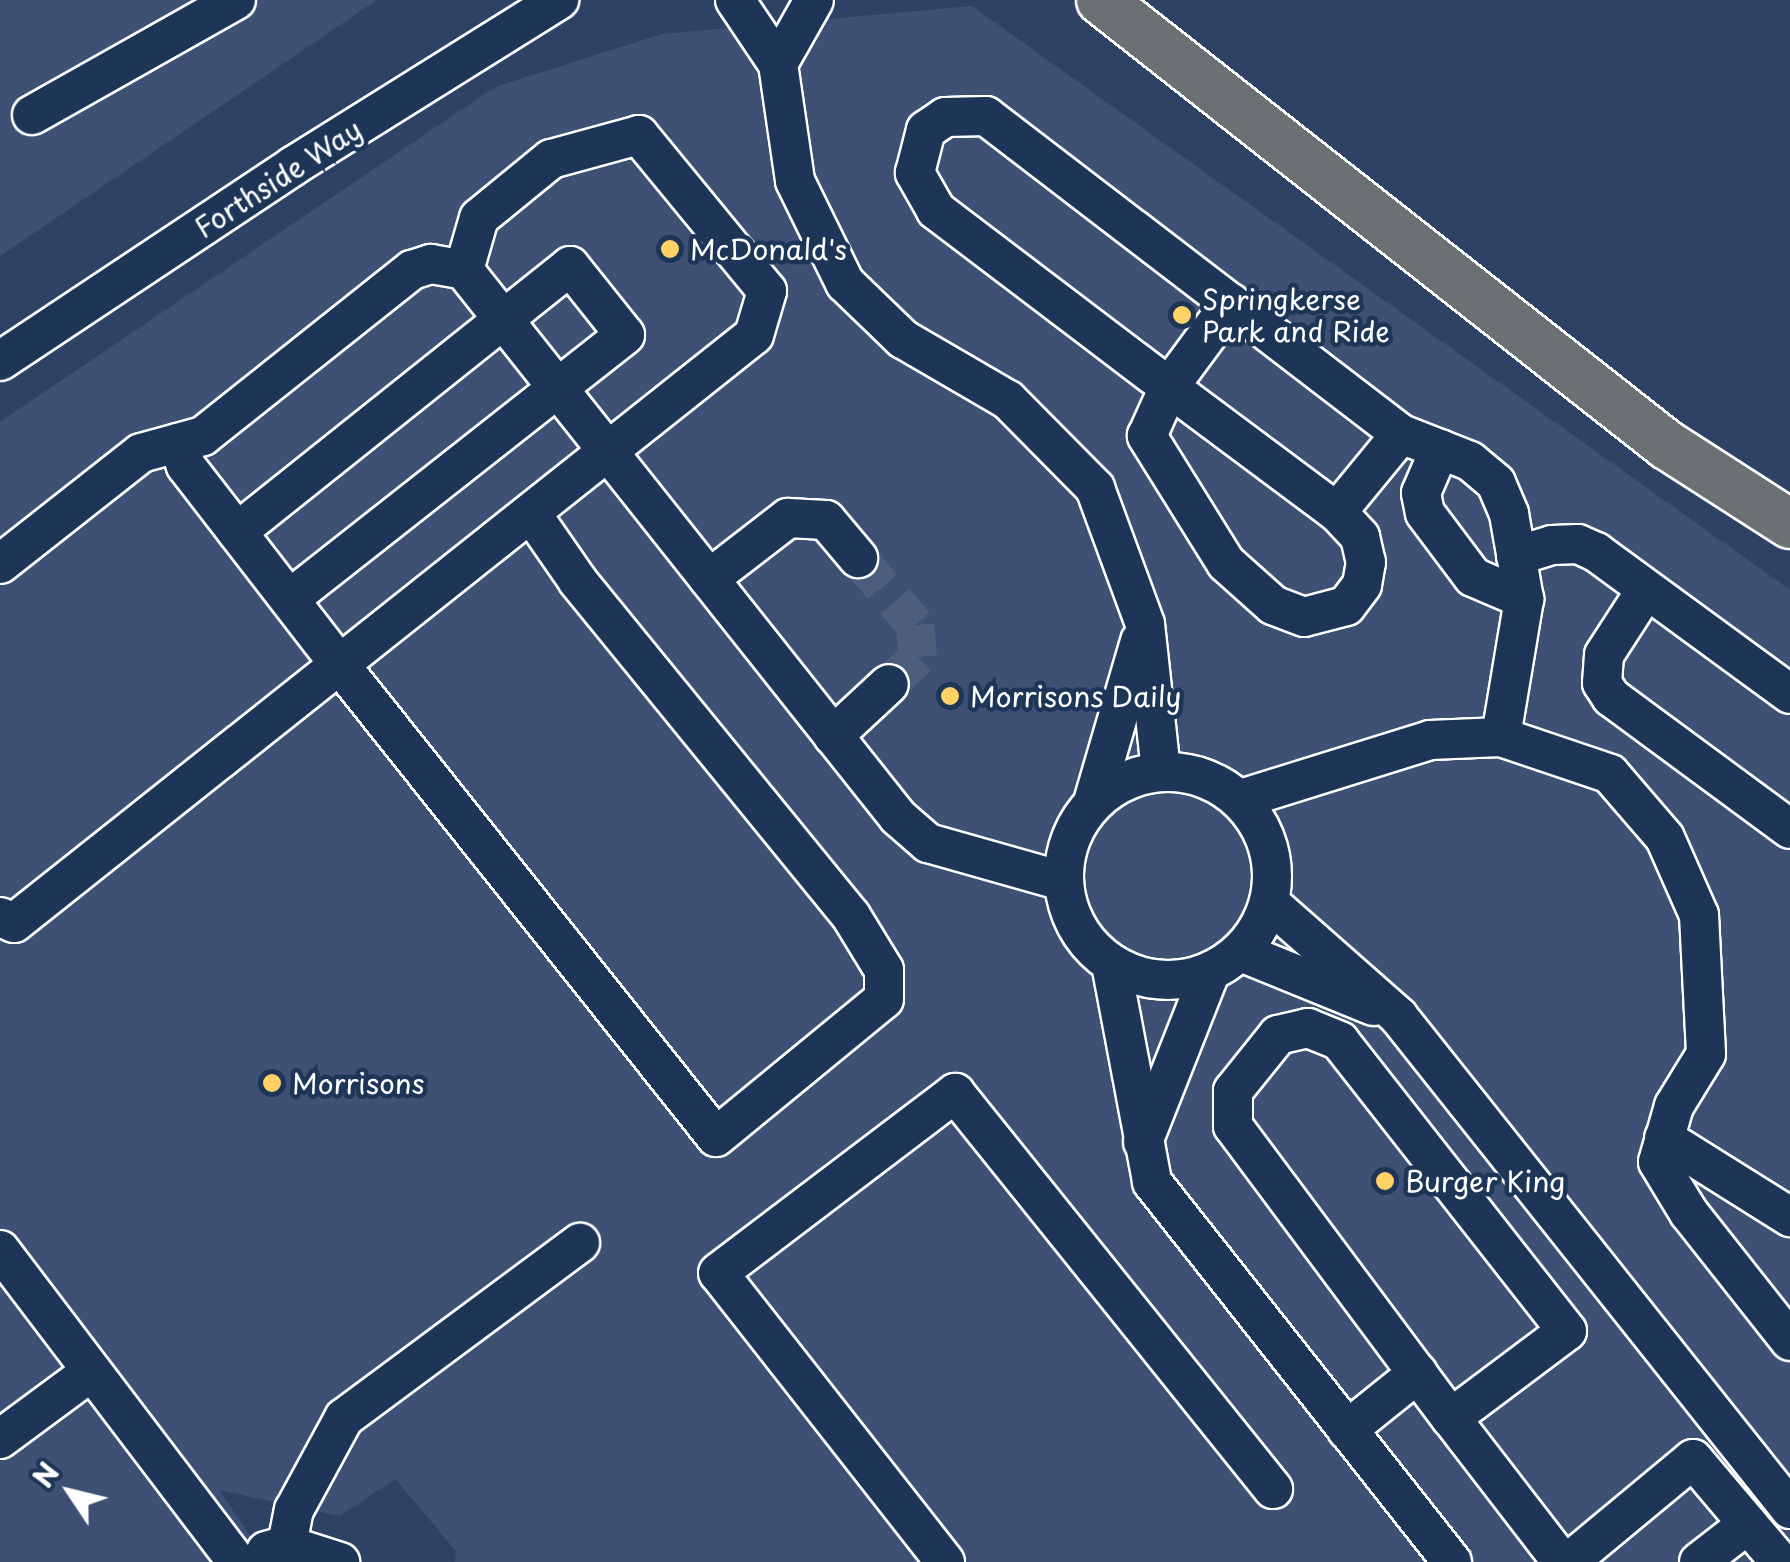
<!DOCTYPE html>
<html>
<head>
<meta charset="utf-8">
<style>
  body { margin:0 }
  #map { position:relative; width:1790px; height:1562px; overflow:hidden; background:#2e4266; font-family:"Playpen Sans",sans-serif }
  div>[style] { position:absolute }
  .built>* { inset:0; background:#3e5074 }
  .minor-tunnel>* { height:38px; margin-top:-19px; transform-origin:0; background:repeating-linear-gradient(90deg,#4d5e7d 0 38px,transparent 0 57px) }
  .roads { filter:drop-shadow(2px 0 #fff) drop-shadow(-2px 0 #fff) drop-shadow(0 2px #fff) drop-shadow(0 -2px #fff) }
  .minor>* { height:38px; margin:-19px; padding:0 19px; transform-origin:19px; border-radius:19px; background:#1d3557 }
  .minor>.ring { margin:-19px; padding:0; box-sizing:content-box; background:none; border:38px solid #1d3557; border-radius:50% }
  .major>* { height:48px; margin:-24px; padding:0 24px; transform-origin:24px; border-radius:24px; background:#6a7074 }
  .dots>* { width:28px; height:28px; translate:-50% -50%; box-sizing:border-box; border:5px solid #1d3557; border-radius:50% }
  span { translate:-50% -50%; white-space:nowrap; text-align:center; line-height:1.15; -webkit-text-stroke:9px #1d3557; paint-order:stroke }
  .street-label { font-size:28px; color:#fff }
  .poi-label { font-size:28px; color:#fff }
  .left { translate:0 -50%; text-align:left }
  .north { position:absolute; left:20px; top:1442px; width:100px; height:100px; -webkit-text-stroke:8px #1d3557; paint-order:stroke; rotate:305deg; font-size:28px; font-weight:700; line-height:40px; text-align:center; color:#fff }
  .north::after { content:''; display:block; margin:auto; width:35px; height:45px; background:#fff; clip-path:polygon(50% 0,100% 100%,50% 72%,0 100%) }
</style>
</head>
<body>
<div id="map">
  <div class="built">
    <div style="clip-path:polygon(0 0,377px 0,0 256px)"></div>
    <div style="clip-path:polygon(972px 6px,1790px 590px,1790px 1562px,455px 1562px,456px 1551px,395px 1479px,340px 1516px,219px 1490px,268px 1562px,0 1562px,0 422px,495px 87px,662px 34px)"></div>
  </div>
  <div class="minor-tunnel">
    <div style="left:858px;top:558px;width:88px;rotate:49.6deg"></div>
    <div style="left:915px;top:625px;width:32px;rotate:85deg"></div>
    <div style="left:918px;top:657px;width:40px;rotate:137deg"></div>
  </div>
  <div class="roads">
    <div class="minor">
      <div style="left:735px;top:0;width:77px;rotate:56.1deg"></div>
      <div style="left:778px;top:64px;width:118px;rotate:81.7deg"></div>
      <div style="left:795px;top:181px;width:114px;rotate:63.9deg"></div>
      <div style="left:845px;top:283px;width:81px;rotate:44deg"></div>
      <div style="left:903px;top:339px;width:121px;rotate:30.2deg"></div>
      <div style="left:1008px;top:400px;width:124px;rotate:45.3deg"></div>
      <div style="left:1095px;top:488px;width:145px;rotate:69.8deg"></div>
      <div style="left:1145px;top:624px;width:148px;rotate:83.8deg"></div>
      <div style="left:778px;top:64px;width:73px;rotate:-60.6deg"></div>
      <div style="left:32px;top:115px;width:234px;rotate:-29.4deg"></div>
      <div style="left:1231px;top:303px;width:104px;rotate:126.4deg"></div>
      <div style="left:1169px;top:387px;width:209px;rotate:36.7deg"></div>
      <div style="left:0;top:361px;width:352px;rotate:-33.6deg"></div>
      <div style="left:293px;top:166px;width:314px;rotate:-32deg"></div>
      <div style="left:1401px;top:434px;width:101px;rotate:129.4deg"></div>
      <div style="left:1337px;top:512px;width:34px;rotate:47deg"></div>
      <div style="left:1360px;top:537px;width:26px;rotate:77deg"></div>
      <div style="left:1366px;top:562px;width:23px;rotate:100deg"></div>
      <div style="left:1362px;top:585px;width:26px;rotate:127deg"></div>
      <div style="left:1346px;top:606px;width:43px;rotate:165.3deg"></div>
      <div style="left:1304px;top:617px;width:33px;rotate:-159deg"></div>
      <div style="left:1273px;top:605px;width:63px;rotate:-138.2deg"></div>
      <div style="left:1226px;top:563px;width:150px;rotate:-121.9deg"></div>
      <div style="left:1147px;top:436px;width:54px;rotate:-65.8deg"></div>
      <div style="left:1169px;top:387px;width:293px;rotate:-142.8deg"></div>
      <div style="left:936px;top:210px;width:43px;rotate:-119.6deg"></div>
      <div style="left:915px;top:173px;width:44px;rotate:-75.7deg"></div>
      <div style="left:926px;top:130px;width:23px;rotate:-34deg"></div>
      <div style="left:945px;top:117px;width:41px;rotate:-1.4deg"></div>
      <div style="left:986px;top:116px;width:523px;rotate:37.46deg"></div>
      <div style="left:1401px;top:434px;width:74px;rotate:21.4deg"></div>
      <div style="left:1470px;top:461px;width:34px;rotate:40deg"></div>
      <div style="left:1496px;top:483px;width:34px;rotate:67deg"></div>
      <div style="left:1509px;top:514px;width:86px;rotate:80deg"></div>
      <div style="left:1524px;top:599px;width:140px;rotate:99.5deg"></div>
      <div style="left:178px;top:443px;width:24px;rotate:71deg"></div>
      <div style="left:186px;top:466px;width:252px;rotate:52.3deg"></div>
      <div style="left:340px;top:665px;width:603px;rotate:51.46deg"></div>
      <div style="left:716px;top:1137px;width:217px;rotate:-39.4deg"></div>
      <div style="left:884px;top:999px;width:29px;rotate:-90deg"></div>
      <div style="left:884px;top:970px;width:63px;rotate:-121.4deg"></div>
      <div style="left:851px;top:916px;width:432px;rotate:-129.2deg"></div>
      <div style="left:578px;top:581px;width:83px;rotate:-124.7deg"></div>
      <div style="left:1440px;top:449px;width:48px;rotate:113.4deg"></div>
      <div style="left:1421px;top:493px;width:20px;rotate:79deg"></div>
      <div style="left:1425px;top:513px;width:80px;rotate:53.1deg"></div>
      <div style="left:1473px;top:577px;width:56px;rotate:23.3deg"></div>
      <div style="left:237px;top:532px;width:426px;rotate:-38.6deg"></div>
      <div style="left:570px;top:266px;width:88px;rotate:51.4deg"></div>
      <div style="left:625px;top:335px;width:427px;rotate:141.8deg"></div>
      <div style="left:1516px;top:556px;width:38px;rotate:-17deg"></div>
      <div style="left:1552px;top:545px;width:26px;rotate:-2deg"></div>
      <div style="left:1578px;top:544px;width:20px;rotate:24deg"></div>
      <div style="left:1596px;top:552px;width:240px;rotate:36.2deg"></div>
      <div style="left:0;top:564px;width:179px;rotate:-38.2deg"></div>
      <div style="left:141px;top:453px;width:64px;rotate:-15.3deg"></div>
      <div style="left:203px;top:436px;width:267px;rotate:-38.5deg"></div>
      <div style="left:412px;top:270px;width:20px;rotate:-18deg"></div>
      <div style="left:431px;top:264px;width:34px;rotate:10deg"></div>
      <div style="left:464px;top:270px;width:698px;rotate:51.57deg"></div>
      <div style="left:898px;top:817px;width:40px;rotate:41deg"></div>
      <div style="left:928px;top:843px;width:136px;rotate:15.8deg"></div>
      <div style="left:709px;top:579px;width:100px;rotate:-37.7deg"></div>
      <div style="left:788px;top:518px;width:38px;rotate:3deg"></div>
      <div style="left:826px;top:520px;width:50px;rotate:49.9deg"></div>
      <div style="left:1646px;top:590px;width:77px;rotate:122.9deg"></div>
      <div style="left:1604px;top:655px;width:28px;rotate:94deg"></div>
      <div style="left:1602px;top:683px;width:17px;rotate:57deg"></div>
      <div style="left:1611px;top:697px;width:222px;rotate:36.4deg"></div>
      <div style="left:833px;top:736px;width:76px;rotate:-42.9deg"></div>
      <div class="ring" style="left:1064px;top:772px;width:170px;height:170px"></div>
      <div style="left:1241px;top:799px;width:198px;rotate:-17.3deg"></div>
      <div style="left:1430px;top:740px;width:71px;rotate:-2.4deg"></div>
      <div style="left:1501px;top:737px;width:115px;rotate:18.7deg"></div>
      <div style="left:1610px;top:774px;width:84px;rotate:49.3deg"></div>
      <div style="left:1665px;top:838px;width:84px;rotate:66.2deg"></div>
      <div style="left:1699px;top:915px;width:139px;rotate:87.1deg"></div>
      <div style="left:1706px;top:1054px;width:61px;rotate:121.6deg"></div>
      <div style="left:1674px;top:1106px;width:58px;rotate:105.9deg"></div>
      <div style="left:1658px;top:1162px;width:60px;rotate:58.7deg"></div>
      <div style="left:1689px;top:1213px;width:163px;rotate:51.7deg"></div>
      <div style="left:1093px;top:802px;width:168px;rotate:-73.7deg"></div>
      <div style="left:1270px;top:903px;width:171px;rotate:41.4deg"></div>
      <div style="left:1398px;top:1016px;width:630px;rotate:51.51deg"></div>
      <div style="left:0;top:917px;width:15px;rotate:23deg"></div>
      <div style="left:14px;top:923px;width:945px;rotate:-38.47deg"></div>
      <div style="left:754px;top:335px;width:46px;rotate:-73.5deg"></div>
      <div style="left:767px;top:291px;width:202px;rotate:-129.4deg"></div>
      <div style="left:639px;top:135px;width:91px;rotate:164.7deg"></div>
      <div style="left:551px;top:159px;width:93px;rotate:140.7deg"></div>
      <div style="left:479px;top:218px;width:54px;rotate:106.1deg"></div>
      <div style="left:1241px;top:952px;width:143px;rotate:22.2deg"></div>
      <div style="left:1111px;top:964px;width:222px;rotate:79.3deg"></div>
      <div style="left:1152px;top:1182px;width:484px;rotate:51.7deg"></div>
      <div style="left:1664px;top:1138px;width:149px;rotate:32.1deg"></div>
      <div style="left:1143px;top:1142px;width:182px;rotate:-68.4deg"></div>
      <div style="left:0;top:1250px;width:389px;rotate:52.8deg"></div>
      <div style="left:1451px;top:1418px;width:145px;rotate:-36.9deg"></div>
      <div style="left:1567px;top:1331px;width:368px;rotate:-128.1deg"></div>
      <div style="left:1340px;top:1041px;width:35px;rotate:-158deg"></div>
      <div style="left:1308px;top:1028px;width:31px;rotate:167deg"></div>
      <div style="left:1278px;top:1035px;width:72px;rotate:128.8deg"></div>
      <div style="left:1233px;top:1091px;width:35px;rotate:90deg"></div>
      <div style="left:1233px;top:1126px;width:364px;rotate:53.3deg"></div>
      <div style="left:1451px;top:1418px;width:182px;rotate:52.4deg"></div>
      <div style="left:1347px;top:1430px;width:91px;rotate:-38.8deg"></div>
      <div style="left:0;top:1439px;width:114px;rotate:-36.5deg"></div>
      <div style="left:287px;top:1545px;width:36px;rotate:-79deg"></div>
      <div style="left:294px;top:1510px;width:105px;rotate:-61.5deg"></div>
      <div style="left:344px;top:1418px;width:294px;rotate:-36.6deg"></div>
      <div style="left:266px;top:1551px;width:22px;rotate:-16deg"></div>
      <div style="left:287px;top:1545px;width:56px;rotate:17.8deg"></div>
      <div style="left:945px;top:1562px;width:367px;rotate:-128.1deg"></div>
      <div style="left:718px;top:1273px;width:298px;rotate:-37.2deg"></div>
      <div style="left:955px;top:1093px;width:508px;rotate:51.23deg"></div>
      <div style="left:1569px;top:1562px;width:161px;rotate:-39.7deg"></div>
      <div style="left:1693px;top:1459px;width:135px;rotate:49.8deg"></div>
      <div style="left:1699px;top:1562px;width:62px;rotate:-37.8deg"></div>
    </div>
    <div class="major">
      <div style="left:1101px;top:0;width:720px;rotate:38.18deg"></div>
      <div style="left:1667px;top:445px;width:146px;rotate:32.7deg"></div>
    </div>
  </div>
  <div class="dots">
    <div style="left:670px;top:249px;background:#ffd166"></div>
    <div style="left:1182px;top:315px;background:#ffd166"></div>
    <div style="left:950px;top:696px;background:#ffd166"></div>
    <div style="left:272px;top:1083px;background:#ffd166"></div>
    <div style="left:1385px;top:1181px;background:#ffd166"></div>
  </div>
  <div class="street-label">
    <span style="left:278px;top:178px;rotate:-33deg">Forthside Way</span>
  </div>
  <div class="poi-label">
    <span class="left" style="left:690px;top:249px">McDonald's</span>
    <span class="left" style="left:1202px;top:315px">Springkerse<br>Park and Ride</span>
    <span class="left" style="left:970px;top:696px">Morrisons Daily</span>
    <span class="left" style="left:292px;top:1083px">Morrisons</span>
    <span class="left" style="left:1405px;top:1181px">Burger King</span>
  </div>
  <div class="north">N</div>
</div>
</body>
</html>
